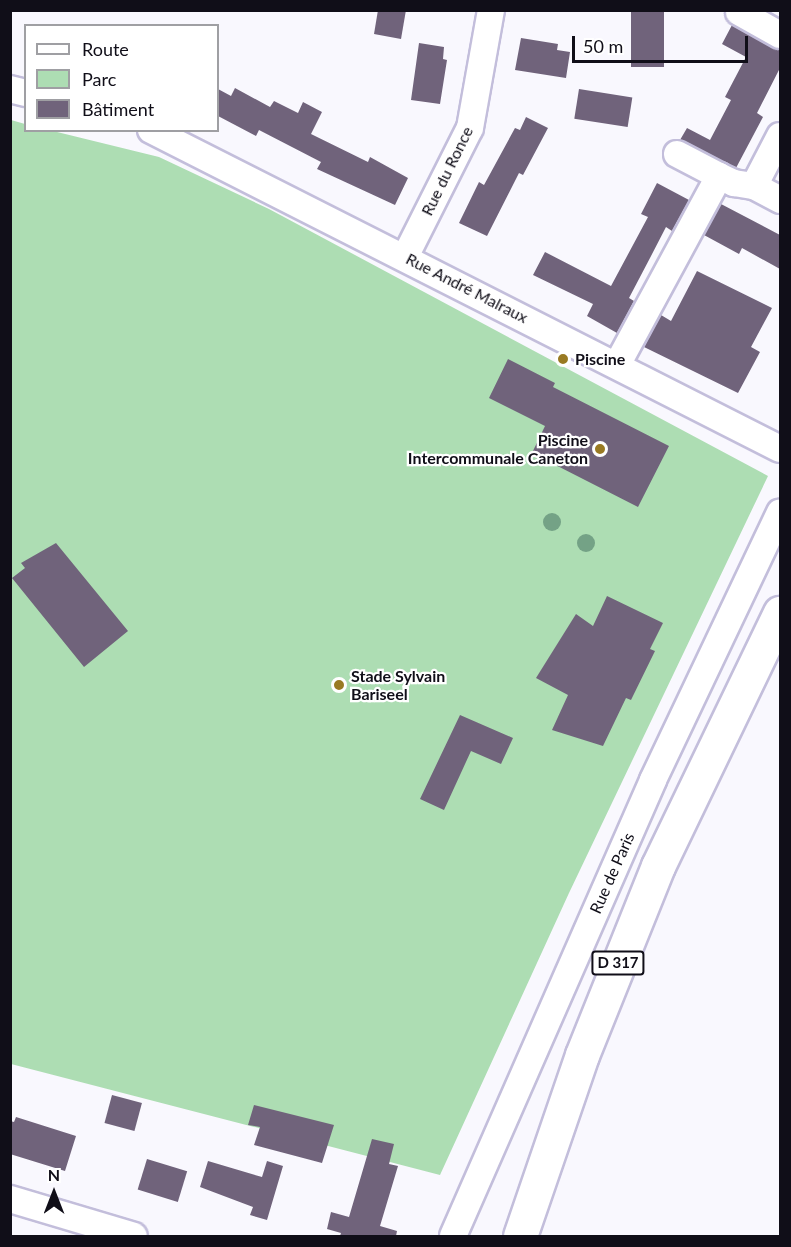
<!DOCTYPE html>
<html>
<head>
<meta charset="utf-8">
<style>
  body { margin:0 }
  #map { position:relative; width:791px; height:1247px; overflow:hidden; background:#f9f8fe; font-family:Lato,sans-serif }
  div>[style] { position:absolute }
  .green>* { inset:0; background:#adddb3 }
  .building>* { inset:0; background:#70637b; transform-origin:0 0 }
  .roads { filter:drop-shadow(2px 0 #c3bedb) drop-shadow(-2px 0 #c3bedb) drop-shadow(0 2px #c3bedb) drop-shadow(0 -2px #c3bedb) }
  .minor>* { height:26px; margin:-13px; padding:0 13px; transform-origin:13px; border-radius:13px; background:#fff }
  .major>* { height:33px; margin:-16.5px; padding:0 16.5px; transform-origin:16.5px; border-radius:16.5px; background:#fff }
  .trees>* { width:18px; height:18px; margin:-9px; border-radius:50%; background:#74a286 }
  .dots>* { width:16px; height:16px; translate:-50% -50%; box-sizing:border-box; border:3px solid #fff; border-radius:50% }
  span { translate:-50% -50%; white-space:nowrap; text-align:center; line-height:1.15; -webkit-text-stroke:4.5px #fff; paint-order:stroke }
  .shield-label span { padding:2px 4px; background:#fff; border:2px solid; border-radius:4px; -webkit-text-stroke-width:0 }
  .shield-label { font-size:15px; color:#100e18; font-weight:700 }
  .street-label { font-size:16px; color:#100e18 }
  .poi-label { font-size:16px; color:#100e18; font-weight:700 }
  .left { translate:0 -50%; text-align:left }
  .right { translate:-100% -50%; text-align:right }
  .frame { position:absolute; inset:0; border:12px solid #100e18; pointer-events:none }
  .legend { position:absolute; left:24px; top:24px; width:195px; height:108px; box-sizing:border-box; background:#fff; border:2px solid #9f9fa3; margin:0; padding:8px 10px; list-style:none; font-size:18px; color:#100e18 }
  .legend li { display:flex; align-items:center; gap:12px; height:30px }
  .legend b { width:30px; border:2px solid #9f9fa3 }
  .north { position:absolute; left:24px; top:1163px; width:60px; height:60px; -webkit-text-stroke:4px #fff; paint-order:stroke; rotate:0deg; font-size:16px; font-weight:700; line-height:24px; text-align:center; color:#100e18 }
  .north::after { content:''; display:block; margin:auto; width:21px; height:27px; background:#100e18; clip-path:polygon(50% 0,100% 100%,50% 72%,0 100%) }
  .scale { position:absolute; left:572px; top:36px; width:176px; height:27px; box-sizing:border-box; border:3px solid #100e18; border-top:0; padding-left:8px; font-size:18px; line-height:21px; white-space:nowrap; color:#100e18; -webkit-text-stroke:4px #fff; paint-order:stroke }
</style>
</head>
<body>
<div id="map">
  <div class="green">
    <div style="clip-path:polygon(11px 120px,25px 124px,26px 130px,53px 131px,159px 157px,269px 209px,768px 476px,569px 893px,440px 1175px,11px 1064px)"></div>
  </div>
  <div class="building">
    <div style="clip-path:polygon(378px 10px,406px 10px,401px 39px,374px 34px)"></div>
    <div style="left:631px;top:10px;width:33px;height:57px"></div>
    <div style="clip-path:polygon(732px 25px,780px 50px,780px 68px,757px 113px,763px 117px,736px 168px,680px 140px,687px 128px,710px 140px,731px 100px,725px 97px,746px 57px,722px 44px)"></div>
    <div style="clip-path:polygon(521px 38px,558px 44px,557px 50px,570px 52px,566px 78px,515px 70px)"></div>
    <div style="clip-path:polygon(419px 43px,444px 47px,443px 59px,447px 60px,440px 104px,411px 100px)"></div>
    <div style="clip-path:polygon(235px 88px,270px 107px,274px 101px,298px 113px,303px 102px,322px 112px,311px 134px,368px 162px,370px 157px,408px 178px,395px 205px,317px 169px,321px 162px,259px 130px,256px 136px,218px 116px,218px 89px,231px 96px)"></div>
    <div style="left:579px;top:89px;width:54px;height:30px;rotate:9deg"></div>
    <div style="clip-path:polygon(526px 117px,548px 128px,523px 175px,519px 173px,487px 236px,459px 223px,479px 182px,484px 185px,515px 128px,520px 130px)"></div>
    <div style="clip-path:polygon(657px 183px,689px 200px,672px 231px,666px 227px,650px 258px,629px 298px,634px 301px,617px 333px,587px 316px,593px 304px,533px 275px,545px 252px,611px 286px,648px 217px,641px 214px)"></div>
    <div style="clip-path:polygon(721px 204px,780px 235px,780px 269px,742px 248px,739px 254px,704px 235px)"></div>
    <div style="clip-path:polygon(697px 271px,772px 308px,751px 347px,760px 352px,738px 393px,644px 347px,661px 315px,671px 321px)"></div>
    <div style="clip-path:polygon(508px 359px,555px 383px,553px 387px,669px 446px,638px 507px,532px 453px,545px 426px,489px 398px)"></div>
    <div style="clip-path:polygon(56px 543px,128px 631px,84px 667px,12px 578px,25px 568px,21px 563px)"></div>
    <div style="clip-path:polygon(607px 596px,663px 623px,650px 649px,655px 651px,631px 700px,626px 698px,603px 746px,552px 730px,568px 695px,536px 678px,576px 614px,593px 626px)"></div>
    <div style="clip-path:polygon(460px 715px,513px 738px,501px 764px,471px 751px,444px 810px,420px 799px)"></div>
    <div style="left:112px;top:1095px;width:31px;height:29px;rotate:15deg"></div>
    <div style="clip-path:polygon(254px 1105px,334px 1125px,322px 1163px,254px 1145px,260px 1127px,248px 1125px)"></div>
    <div style="clip-path:polygon(16px 1117px,76px 1136px,65px 1171px,10px 1154px,10px 1121px,14px 1122px)"></div>
    <div style="clip-path:polygon(372px 1139px,394px 1144px,389px 1164px,398px 1166px,380px 1226px,397px 1231px,396px 1236px,340px 1236px,341px 1233px,327px 1229px,331px 1212px,349px 1217px)"></div>
    <div style="left:147px;top:1159px;width:42px;height:32px;rotate:17deg"></div>
    <div style="clip-path:polygon(208px 1161px,262px 1177px,267px 1161px,283px 1166px,267px 1220px,250px 1215px,253px 1207px,200px 1187px)"></div>
  </div>
  <div class="roads">
    <div class="minor">
      <div style="left:739px;top:12px;width:47px;rotate:29.3deg"></div>
      <div style="left:10px;top:89px;width:16px;rotate:14deg"></div>
      <div style="left:151px;top:130px;width:705px;rotate:26.89deg"></div>
      <div style="left:780px;top:136px;width:56px;rotate:117.5deg"></div>
      <div style="left:754px;top:186px;width:30px;rotate:28deg"></div>
      <div style="left:677px;top:154px;width:47px;rotate:27.6deg"></div>
      <div style="left:405px;top:257px;width:144px;rotate:-63.3deg"></div>
      <div style="left:470px;top:128px;width:120px;rotate:-79.9deg"></div>
      <div style="left:617px;top:365px;width:215px;rotate:-61.6deg"></div>
      <div style="left:719px;top:176px;width:17px;rotate:25deg"></div>
      <div style="left:734px;top:183px;width:20px;rotate:9deg"></div>
      <div style="left:10px;top:1199px;width:129px;rotate:16.6deg"></div>
      <div style="left:453px;top:1236px;width:498px;rotate:-66.3deg"></div>
      <div style="left:653px;top:780px;width:296px;rotate:-64.6deg"></div>
    </div>
    <div class="major">
      <div style="left:520px;top:1236px;width:191px;rotate:-71.1deg"></div>
      <div style="left:582px;top:1055px;width:204px;rotate:-68.1deg"></div>
      <div style="left:658px;top:866px;width:281px;rotate:-64.3deg"></div>
    </div>
  </div>
  <div class="trees">
    <div style="left:552px;top:522px"></div>
    <div style="left:586px;top:543px"></div>
  </div>
  <div class="dots">
    <div style="left:563px;top:359px;background:#997a23"></div>
    <div style="left:600px;top:449px;background:#997a23"></div>
    <div style="left:339px;top:685px;background:#997a23"></div>
  </div>
  <div class="shield-label">
    <span style="left:618px;top:963px">D 317</span>
  </div>
  <div class="street-label">
    <span style="left:447px;top:171px;rotate:-64deg">Rue du Ronce</span>
    <span style="left:467px;top:288px;rotate:27deg">Rue André Malraux</span>
    <span style="left:612px;top:873px;rotate:-66deg">Rue de Paris</span>
  </div>
  <div class="poi-label">
    <span class="left" style="left:575px;top:359px">Piscine</span>
    <span class="right" style="left:588px;top:449px">Piscine<br>Intercommunale Caneton</span>
    <span class="left" style="left:351px;top:685px">Stade Sylvain<br>Bariseel</span>
  </div>
  <div class="frame"></div>
  <ul class="legend">
  <li><b style="height:8px;background:#fff"></b>Route</li>
  <li><b style="height:16px;background:#adddb3"></b>Parc</li>
  <li><b style="height:16px;background:#70637b"></b>Bâtiment</li>
  </ul>
  <div class="north">N</div>
  <div class="scale">50 m</div>
</div>
</body>
</html>
